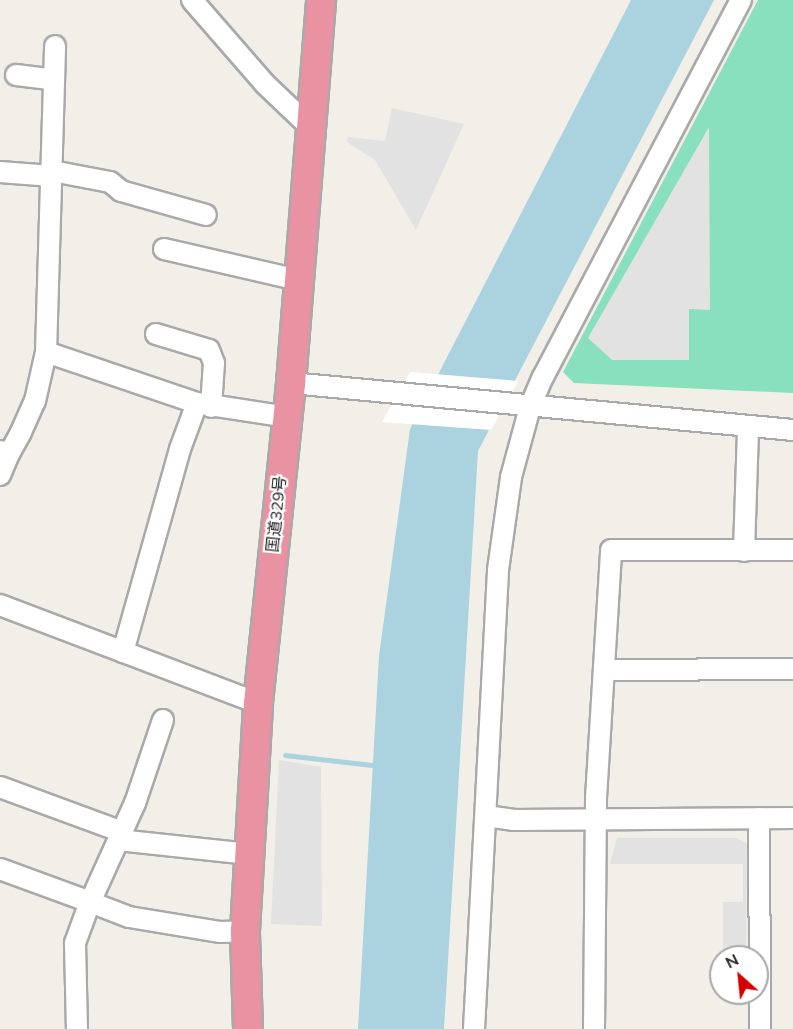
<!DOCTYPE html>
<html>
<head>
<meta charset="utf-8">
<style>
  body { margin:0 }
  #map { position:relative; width:793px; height:1029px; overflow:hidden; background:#f2efe9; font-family:Mulish,"Noto Sans JP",sans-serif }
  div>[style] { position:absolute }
  .pitch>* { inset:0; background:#88e0be }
  .parking>* { inset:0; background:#e2e2e2 }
  .water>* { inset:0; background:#aad3df }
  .pier>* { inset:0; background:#fff }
  .stream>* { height:5px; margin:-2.5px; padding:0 2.5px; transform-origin:2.5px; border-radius:2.5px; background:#aad3df }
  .roads { filter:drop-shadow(2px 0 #a9a9a9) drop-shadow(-2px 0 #a9a9a9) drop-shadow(0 2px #a9a9a9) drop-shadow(0 -2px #a9a9a9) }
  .minor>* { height:20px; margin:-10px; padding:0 10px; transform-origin:10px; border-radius:10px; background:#fff }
  .highway>* { height:28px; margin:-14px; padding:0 14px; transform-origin:14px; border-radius:14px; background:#e892a2 }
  span { translate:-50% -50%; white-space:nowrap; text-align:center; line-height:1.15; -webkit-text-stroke:4.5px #fff; paint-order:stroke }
  .street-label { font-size:16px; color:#222 }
  .north { position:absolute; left:709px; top:945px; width:60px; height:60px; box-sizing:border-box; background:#fff; border:2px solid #a7a7a7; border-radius:50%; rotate:333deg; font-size:16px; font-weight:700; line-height:24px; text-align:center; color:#222 }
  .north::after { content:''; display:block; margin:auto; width:21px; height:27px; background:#d40000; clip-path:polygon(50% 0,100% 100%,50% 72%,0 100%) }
</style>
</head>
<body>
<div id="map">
  <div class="pitch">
    <div style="clip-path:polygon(758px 0,793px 0,793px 393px,574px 383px,563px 372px)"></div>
  </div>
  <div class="parking">
    <div style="clip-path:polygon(392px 108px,464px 124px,416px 230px,375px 160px,347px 142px,348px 137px,385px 141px)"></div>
    <div style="clip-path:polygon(709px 127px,710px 310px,689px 309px,689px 360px,612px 360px,588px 338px)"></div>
    <div style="clip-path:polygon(279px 760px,321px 767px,322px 926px,271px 924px)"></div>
    <div style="clip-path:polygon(617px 838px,737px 838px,747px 844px,746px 957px,723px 957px,723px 902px,743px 902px,743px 864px,610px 864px)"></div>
  </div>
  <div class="water">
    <div style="clip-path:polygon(631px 0,714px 0,478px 451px,444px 1029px,358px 1029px,379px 656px,410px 429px)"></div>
  </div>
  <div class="pier">
    <div style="clip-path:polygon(410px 372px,518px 381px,491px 430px,382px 422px)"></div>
  </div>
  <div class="stream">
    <div style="left:285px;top:755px;width:87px;rotate:6.6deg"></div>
  </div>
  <div class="roads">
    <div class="minor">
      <div style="left:192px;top:0;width:111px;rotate:49deg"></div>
      <div style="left:265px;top:84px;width:62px;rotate:43.7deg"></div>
      <div style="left:16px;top:75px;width:38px;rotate:7deg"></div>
      <div style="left:52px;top:171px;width:59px;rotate:10.7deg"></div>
      <div style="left:110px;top:182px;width:14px;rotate:39deg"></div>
      <div style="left:121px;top:191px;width:88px;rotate:15.8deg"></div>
      <div style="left:0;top:172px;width:52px;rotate:4.4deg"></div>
      <div style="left:164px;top:249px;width:138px;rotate:13deg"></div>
      <div style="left:156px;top:334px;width:55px;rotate:16.8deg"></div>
      <div style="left:209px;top:350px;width:14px;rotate:69deg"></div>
      <div style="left:214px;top:363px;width:44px;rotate:93.9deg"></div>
      <div style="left:46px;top:352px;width:159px;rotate:18.7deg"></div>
      <div style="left:197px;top:403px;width:91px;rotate:8.8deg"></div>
      <div style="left:291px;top:383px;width:504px;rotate:5.35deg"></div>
      <div style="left:0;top:451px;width:9px;rotate:18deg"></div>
      <div style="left:9px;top:454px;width:25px;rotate:-61deg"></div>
      <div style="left:21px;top:432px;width:34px;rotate:-66deg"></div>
      <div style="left:35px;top:401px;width:50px;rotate:-77.3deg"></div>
      <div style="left:46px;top:352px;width:306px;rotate:-88.3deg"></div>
      <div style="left:0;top:475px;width:23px;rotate:-67deg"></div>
      <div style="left:744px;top:551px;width:123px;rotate:-88.1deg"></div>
      <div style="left:0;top:605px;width:276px;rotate:20.8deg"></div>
      <div style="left:123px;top:652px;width:211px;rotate:-74.3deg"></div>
      <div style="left:180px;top:449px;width:49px;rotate:-69.7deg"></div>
      <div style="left:604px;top:670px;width:189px;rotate:-0.3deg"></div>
      <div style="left:163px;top:720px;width:88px;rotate:108.6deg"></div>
      <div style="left:135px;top:803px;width:109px;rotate:114.4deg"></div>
      <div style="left:90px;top:902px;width:42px;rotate:21deg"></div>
      <div style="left:129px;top:917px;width:93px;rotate:9.3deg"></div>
      <div style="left:221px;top:932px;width:24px;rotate:-2deg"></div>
      <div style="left:0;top:787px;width:130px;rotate:20.2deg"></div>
      <div style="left:486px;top:816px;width:27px;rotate:8deg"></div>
      <div style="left:513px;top:820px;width:280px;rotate:-0.4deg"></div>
      <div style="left:759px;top:818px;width:211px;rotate:89.7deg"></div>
      <div style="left:118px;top:840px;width:132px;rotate:6.1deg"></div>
      <div style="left:0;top:869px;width:96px;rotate:20.1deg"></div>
      <div style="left:90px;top:902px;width:44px;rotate:110.1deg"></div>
      <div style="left:75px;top:943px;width:86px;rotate:88.7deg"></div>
      <div style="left:474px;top:1029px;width:460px;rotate:-87deg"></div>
      <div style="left:498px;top:570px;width:94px;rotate:-82deg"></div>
      <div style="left:511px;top:477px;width:73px;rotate:-74.8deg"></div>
      <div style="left:530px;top:407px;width:33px;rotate:-67deg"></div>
      <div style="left:543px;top:377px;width:426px;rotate:-62.3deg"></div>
      <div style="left:594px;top:1029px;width:231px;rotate:-89.5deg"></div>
      <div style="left:596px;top:798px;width:248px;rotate:-86.5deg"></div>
      <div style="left:611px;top:550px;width:182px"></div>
    </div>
    <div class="highway">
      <div style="left:248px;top:1029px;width:98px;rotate:-91.8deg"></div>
      <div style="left:245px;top:931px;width:228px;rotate:-86.7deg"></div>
      <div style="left:258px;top:703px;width:322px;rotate:-84.1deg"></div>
      <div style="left:291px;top:383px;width:384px;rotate:-85.5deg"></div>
    </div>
  </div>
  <div class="street-label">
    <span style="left:276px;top:514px;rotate:-84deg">国道329号</span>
  </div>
  <div class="north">N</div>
</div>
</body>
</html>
